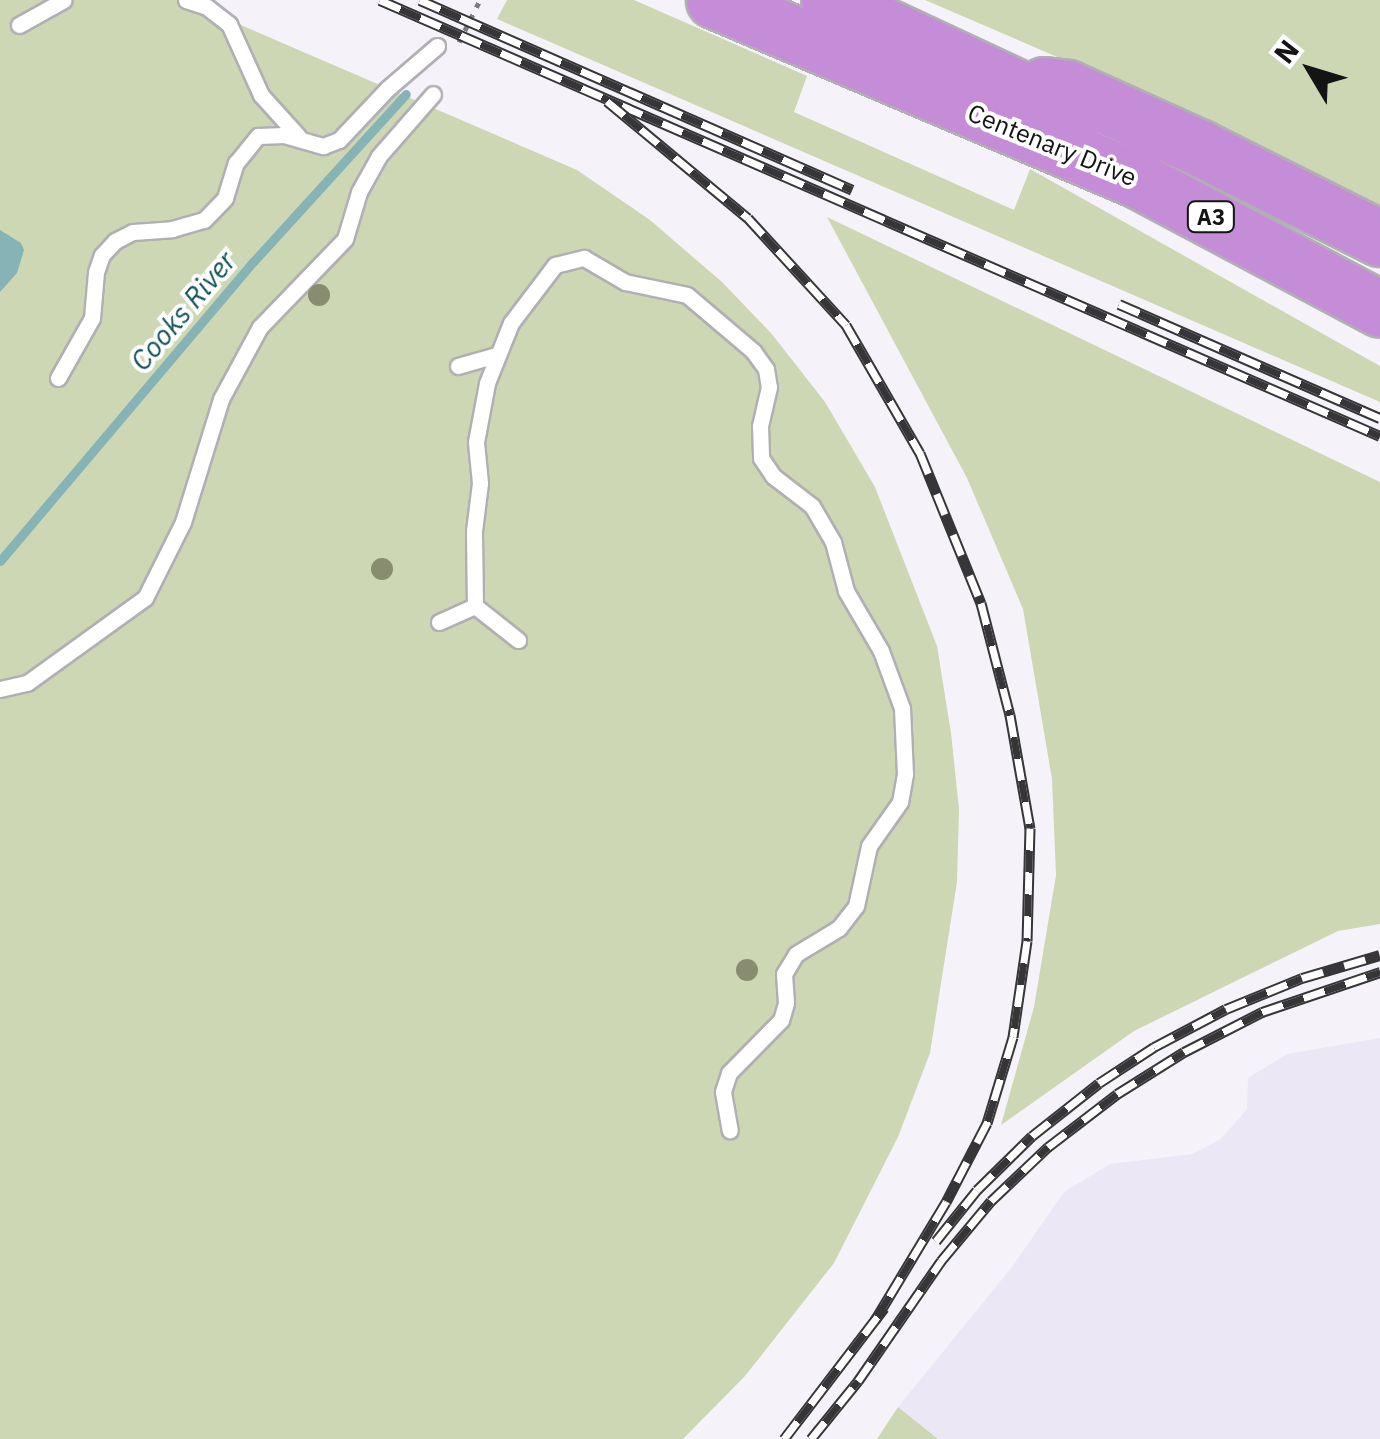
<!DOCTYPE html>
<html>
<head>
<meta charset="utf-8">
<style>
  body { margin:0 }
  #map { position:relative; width:1380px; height:1439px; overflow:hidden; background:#f5f3f9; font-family:"IBM Plex Sans",sans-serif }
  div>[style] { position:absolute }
  .built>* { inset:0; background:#ebe7f4 }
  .green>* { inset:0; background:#cdd7b4 }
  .water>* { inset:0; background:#85b3b6 }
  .stream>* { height:9px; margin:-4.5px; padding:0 4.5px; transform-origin:4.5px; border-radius:4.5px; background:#85b3b6 }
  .path>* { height:5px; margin-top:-2.5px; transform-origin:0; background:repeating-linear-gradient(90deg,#7c7c7f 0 5px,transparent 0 13px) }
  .roads { filter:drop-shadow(2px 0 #b1afb4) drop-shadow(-2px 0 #b1afb4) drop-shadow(0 2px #b1afb4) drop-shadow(0 -2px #b1afb4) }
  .lane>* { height:15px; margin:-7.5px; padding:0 7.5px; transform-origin:7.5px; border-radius:7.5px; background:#fff }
  .highway>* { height:55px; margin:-27.5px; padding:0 27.5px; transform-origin:27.5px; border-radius:27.5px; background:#c58dd7 }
  .rail>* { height:11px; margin-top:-5.5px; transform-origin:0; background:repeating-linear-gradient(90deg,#fff 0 22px,#363538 0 44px); box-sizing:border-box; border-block:2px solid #363538 }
  .trees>* { width:22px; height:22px; margin:-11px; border-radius:50%; background:#898d70 }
  span { translate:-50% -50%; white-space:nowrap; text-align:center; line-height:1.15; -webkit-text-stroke:8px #fff; paint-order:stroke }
  .shield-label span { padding:2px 8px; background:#fff; border:2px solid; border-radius:8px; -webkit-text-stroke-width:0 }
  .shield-label { font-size:22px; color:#141416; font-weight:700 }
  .street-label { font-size:25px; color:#141416 }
  .water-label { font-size:28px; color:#115358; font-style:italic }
  .north { position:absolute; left:1260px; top:20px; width:100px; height:100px; -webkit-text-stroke:8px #fff; paint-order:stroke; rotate:308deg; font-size:28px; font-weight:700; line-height:40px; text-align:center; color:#141416 }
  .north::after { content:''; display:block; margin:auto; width:35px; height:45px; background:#141416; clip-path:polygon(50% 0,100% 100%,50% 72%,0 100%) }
</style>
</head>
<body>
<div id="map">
  <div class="built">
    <div style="clip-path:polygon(1380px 1038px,1380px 1439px,938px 1439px,898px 1407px,1012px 1267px,1064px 1192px,1110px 1164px,1192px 1154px,1221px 1139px,1247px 1109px,1248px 1078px,1287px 1054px)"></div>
  </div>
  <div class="green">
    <div style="clip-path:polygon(0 0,183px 0,577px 170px,650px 220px,722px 282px,771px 333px,825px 402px,875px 487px,937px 646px,951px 733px,959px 809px,957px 882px,930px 1053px,898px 1137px,834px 1263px,745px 1376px,683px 1439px,0 1439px)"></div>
    <div style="clip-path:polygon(507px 0,634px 0,807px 76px,794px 112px,1014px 210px,1030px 169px,1380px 366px,1380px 402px,497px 19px)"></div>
    <div style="clip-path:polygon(925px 0,1380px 0,1380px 212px,1104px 77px)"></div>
    <div style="clip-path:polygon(827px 217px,1380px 482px,1380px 924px,1338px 931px,1134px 1031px,1001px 1125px,1034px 1007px,1056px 875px,1052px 779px,1023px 609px,967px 478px)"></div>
    <div style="clip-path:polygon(898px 1407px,938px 1439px,877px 1439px)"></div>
  </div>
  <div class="water">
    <div style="clip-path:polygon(0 230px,21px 243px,24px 250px,17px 273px,0 292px)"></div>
  </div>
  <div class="stream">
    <div style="left:0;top:561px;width:392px;rotate:-49.8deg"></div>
    <div style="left:253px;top:262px;width:227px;rotate:-47.7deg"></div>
  </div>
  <div class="path">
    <div style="left:459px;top:42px;width:47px;rotate:-63.4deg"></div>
  </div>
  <div class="roads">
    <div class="lane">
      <div style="left:186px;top:0;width:22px;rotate:18deg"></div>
      <div style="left:207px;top:7px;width:28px;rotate:38deg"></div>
      <div style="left:229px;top:24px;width:78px;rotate:65.7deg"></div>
      <div style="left:261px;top:95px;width:55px;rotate:47.9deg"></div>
      <div style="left:19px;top:25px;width:51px;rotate:-29.1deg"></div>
      <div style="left:458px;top:366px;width:40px;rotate:-16deg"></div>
      <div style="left:58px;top:378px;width:69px;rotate:-60.5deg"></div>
      <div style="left:92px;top:318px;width:46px;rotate:-85deg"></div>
      <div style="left:96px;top:272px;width:18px;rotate:-71deg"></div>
      <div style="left:102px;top:255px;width:19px;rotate:-47deg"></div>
      <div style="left:115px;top:241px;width:20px;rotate:-27deg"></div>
      <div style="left:133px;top:232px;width:39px;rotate:-4deg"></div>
      <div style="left:172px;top:229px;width:33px;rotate:-16deg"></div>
      <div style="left:204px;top:220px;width:30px;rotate:-46deg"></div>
      <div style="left:225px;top:198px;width:37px;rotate:-73deg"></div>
      <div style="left:236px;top:163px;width:35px;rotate:-51deg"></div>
      <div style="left:258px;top:136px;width:26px;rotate:-2deg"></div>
      <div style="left:284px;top:135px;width:41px;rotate:15.8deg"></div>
      <div style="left:323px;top:146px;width:17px;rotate:-21deg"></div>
      <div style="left:339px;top:140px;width:70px;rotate:-46.7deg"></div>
      <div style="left:387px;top:89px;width:66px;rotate:-40.7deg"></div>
      <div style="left:475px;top:606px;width:75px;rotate:-90.8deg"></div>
      <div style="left:474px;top:531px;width:48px;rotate:-82.9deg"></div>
      <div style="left:480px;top:483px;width:41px;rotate:-95.6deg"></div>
      <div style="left:476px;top:442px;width:60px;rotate:-79.4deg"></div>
      <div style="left:487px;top:383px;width:65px;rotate:-68.2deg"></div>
      <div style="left:511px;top:323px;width:73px;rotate:-52.8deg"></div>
      <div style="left:555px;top:265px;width:30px;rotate:-14deg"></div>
      <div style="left:584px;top:258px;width:48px;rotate:30.3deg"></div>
      <div style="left:625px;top:282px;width:63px;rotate:11.8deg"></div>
      <div style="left:687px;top:295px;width:87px;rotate:40.3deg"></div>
      <div style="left:753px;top:351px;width:22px;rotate:54deg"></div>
      <div style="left:766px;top:369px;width:18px;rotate:81deg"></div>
      <div style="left:769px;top:387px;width:40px;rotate:103deg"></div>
      <div style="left:760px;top:426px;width:32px;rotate:88deg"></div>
      <div style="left:761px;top:458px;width:22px;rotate:56deg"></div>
      <div style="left:773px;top:476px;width:49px;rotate:37.6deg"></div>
      <div style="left:812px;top:506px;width:42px;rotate:59.7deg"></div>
      <div style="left:833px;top:542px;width:51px;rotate:75.1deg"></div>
      <div style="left:846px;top:591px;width:69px;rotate:59.7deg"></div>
      <div style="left:881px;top:651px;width:61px;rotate:69.8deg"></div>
      <div style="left:902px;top:708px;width:66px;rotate:87.4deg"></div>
      <div style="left:905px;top:774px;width:28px;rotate:100deg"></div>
      <div style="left:900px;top:802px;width:54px;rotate:125.2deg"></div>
      <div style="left:869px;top:846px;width:61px;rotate:102.2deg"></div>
      <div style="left:856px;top:906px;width:28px;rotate:128deg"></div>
      <div style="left:839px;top:928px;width:50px;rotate:148.8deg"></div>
      <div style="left:796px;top:954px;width:23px;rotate:121deg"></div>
      <div style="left:784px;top:974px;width:29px;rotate:86deg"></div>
      <div style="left:786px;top:1003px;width:18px;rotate:106deg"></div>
      <div style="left:781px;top:1020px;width:74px;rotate:134.5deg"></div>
      <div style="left:729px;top:1073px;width:20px;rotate:108deg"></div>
      <div style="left:723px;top:1092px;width:39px;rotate:80deg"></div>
      <div style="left:439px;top:622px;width:39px;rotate:-24deg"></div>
      <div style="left:475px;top:606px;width:55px;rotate:38.3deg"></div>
      <div style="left:0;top:689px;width:28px;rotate:-13deg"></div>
      <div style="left:27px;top:683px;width:145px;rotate:-35.8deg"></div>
      <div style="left:145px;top:598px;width:85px;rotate:-63.4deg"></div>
      <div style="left:183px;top:522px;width:129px;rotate:-72.8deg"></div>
      <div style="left:221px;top:399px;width:82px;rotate:-61.6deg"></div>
      <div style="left:260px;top:327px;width:122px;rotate:-46deg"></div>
      <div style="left:345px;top:239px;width:49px;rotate:-73.4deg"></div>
      <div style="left:359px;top:192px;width:41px;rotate:-60.9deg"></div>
      <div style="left:379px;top:156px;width:82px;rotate:-48.9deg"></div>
    </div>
    <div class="highway">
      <div style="left:714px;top:0;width:458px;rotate:23deg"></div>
      <div style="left:1136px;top:179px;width:276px;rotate:28deg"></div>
      <div style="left:829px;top:0;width:272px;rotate:25deg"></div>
      <div style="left:1044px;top:85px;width:23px;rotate:7deg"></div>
      <div style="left:1067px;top:88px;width:146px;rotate:24.3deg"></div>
      <div style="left:1200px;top:148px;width:201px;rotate:26.6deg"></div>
    </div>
  </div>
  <div class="rail">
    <div style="left:380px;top:0;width:1091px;rotate:23.56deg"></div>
    <div style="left:420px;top:0;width:472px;rotate:23.7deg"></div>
    <div style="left:607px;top:101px;width:183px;rotate:39.7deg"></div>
    <div style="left:748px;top:218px;width:145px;rotate:47.5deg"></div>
    <div style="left:846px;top:325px;width:148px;rotate:60deg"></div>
    <div style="left:920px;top:453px;width:162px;rotate:67.9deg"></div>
    <div style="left:981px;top:603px;width:116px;rotate:75.5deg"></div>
    <div style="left:1010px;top:715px;width:115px;rotate:80deg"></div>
    <div style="left:1030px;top:828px;width:113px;rotate:91.5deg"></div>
    <div style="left:1027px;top:941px;width:97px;rotate:98.3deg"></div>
    <div style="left:1013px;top:1037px;width:90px;rotate:106.8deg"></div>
    <div style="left:987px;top:1123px;width:89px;rotate:117.4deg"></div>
    <div style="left:946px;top:1202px;width:138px;rotate:121deg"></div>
    <div style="left:1119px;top:304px;width:285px;rotate:23.6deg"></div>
    <div style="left:936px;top:1241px;width:65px;rotate:-51.2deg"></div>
    <div style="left:977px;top:1190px;width:77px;rotate:-44.5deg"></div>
    <div style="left:1032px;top:1136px;width:85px;rotate:-38.3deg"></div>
    <div style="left:1099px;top:1083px;width:66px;rotate:-33.2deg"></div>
    <div style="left:1154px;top:1047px;width:81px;rotate:-27.8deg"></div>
    <div style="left:1226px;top:1009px;width:82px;rotate:-22.2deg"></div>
    <div style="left:1302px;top:978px;width:81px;rotate:-16.4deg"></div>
    <div style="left:784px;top:1439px;width:165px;rotate:-52.6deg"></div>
    <div style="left:811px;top:1439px;width:75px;rotate:-51deg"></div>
    <div style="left:858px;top:1381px;width:146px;rotate:-55.3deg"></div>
    <div style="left:941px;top:1261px;width:78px;rotate:-50.2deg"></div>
    <div style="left:991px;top:1201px;width:79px;rotate:-43.5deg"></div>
    <div style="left:1048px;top:1147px;width:87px;rotate:-37.5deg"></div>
    <div style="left:1117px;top:1094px;width:79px;rotate:-32.1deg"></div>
    <div style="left:1184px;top:1052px;width:88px;rotate:-27.1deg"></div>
    <div style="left:1262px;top:1012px;width:125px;rotate:-18.7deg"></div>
  </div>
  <div class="trees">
    <div style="left:319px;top:295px"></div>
    <div style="left:382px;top:569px"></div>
    <div style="left:747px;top:970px"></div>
  </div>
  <div class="shield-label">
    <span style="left:1211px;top:217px">A3</span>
  </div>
  <div class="street-label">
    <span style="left:1052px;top:145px;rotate:22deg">Centenary Drive</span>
  </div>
  <div class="water-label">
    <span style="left:183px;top:311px;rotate:-50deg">Cooks River</span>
  </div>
  <div class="north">N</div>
</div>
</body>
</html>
